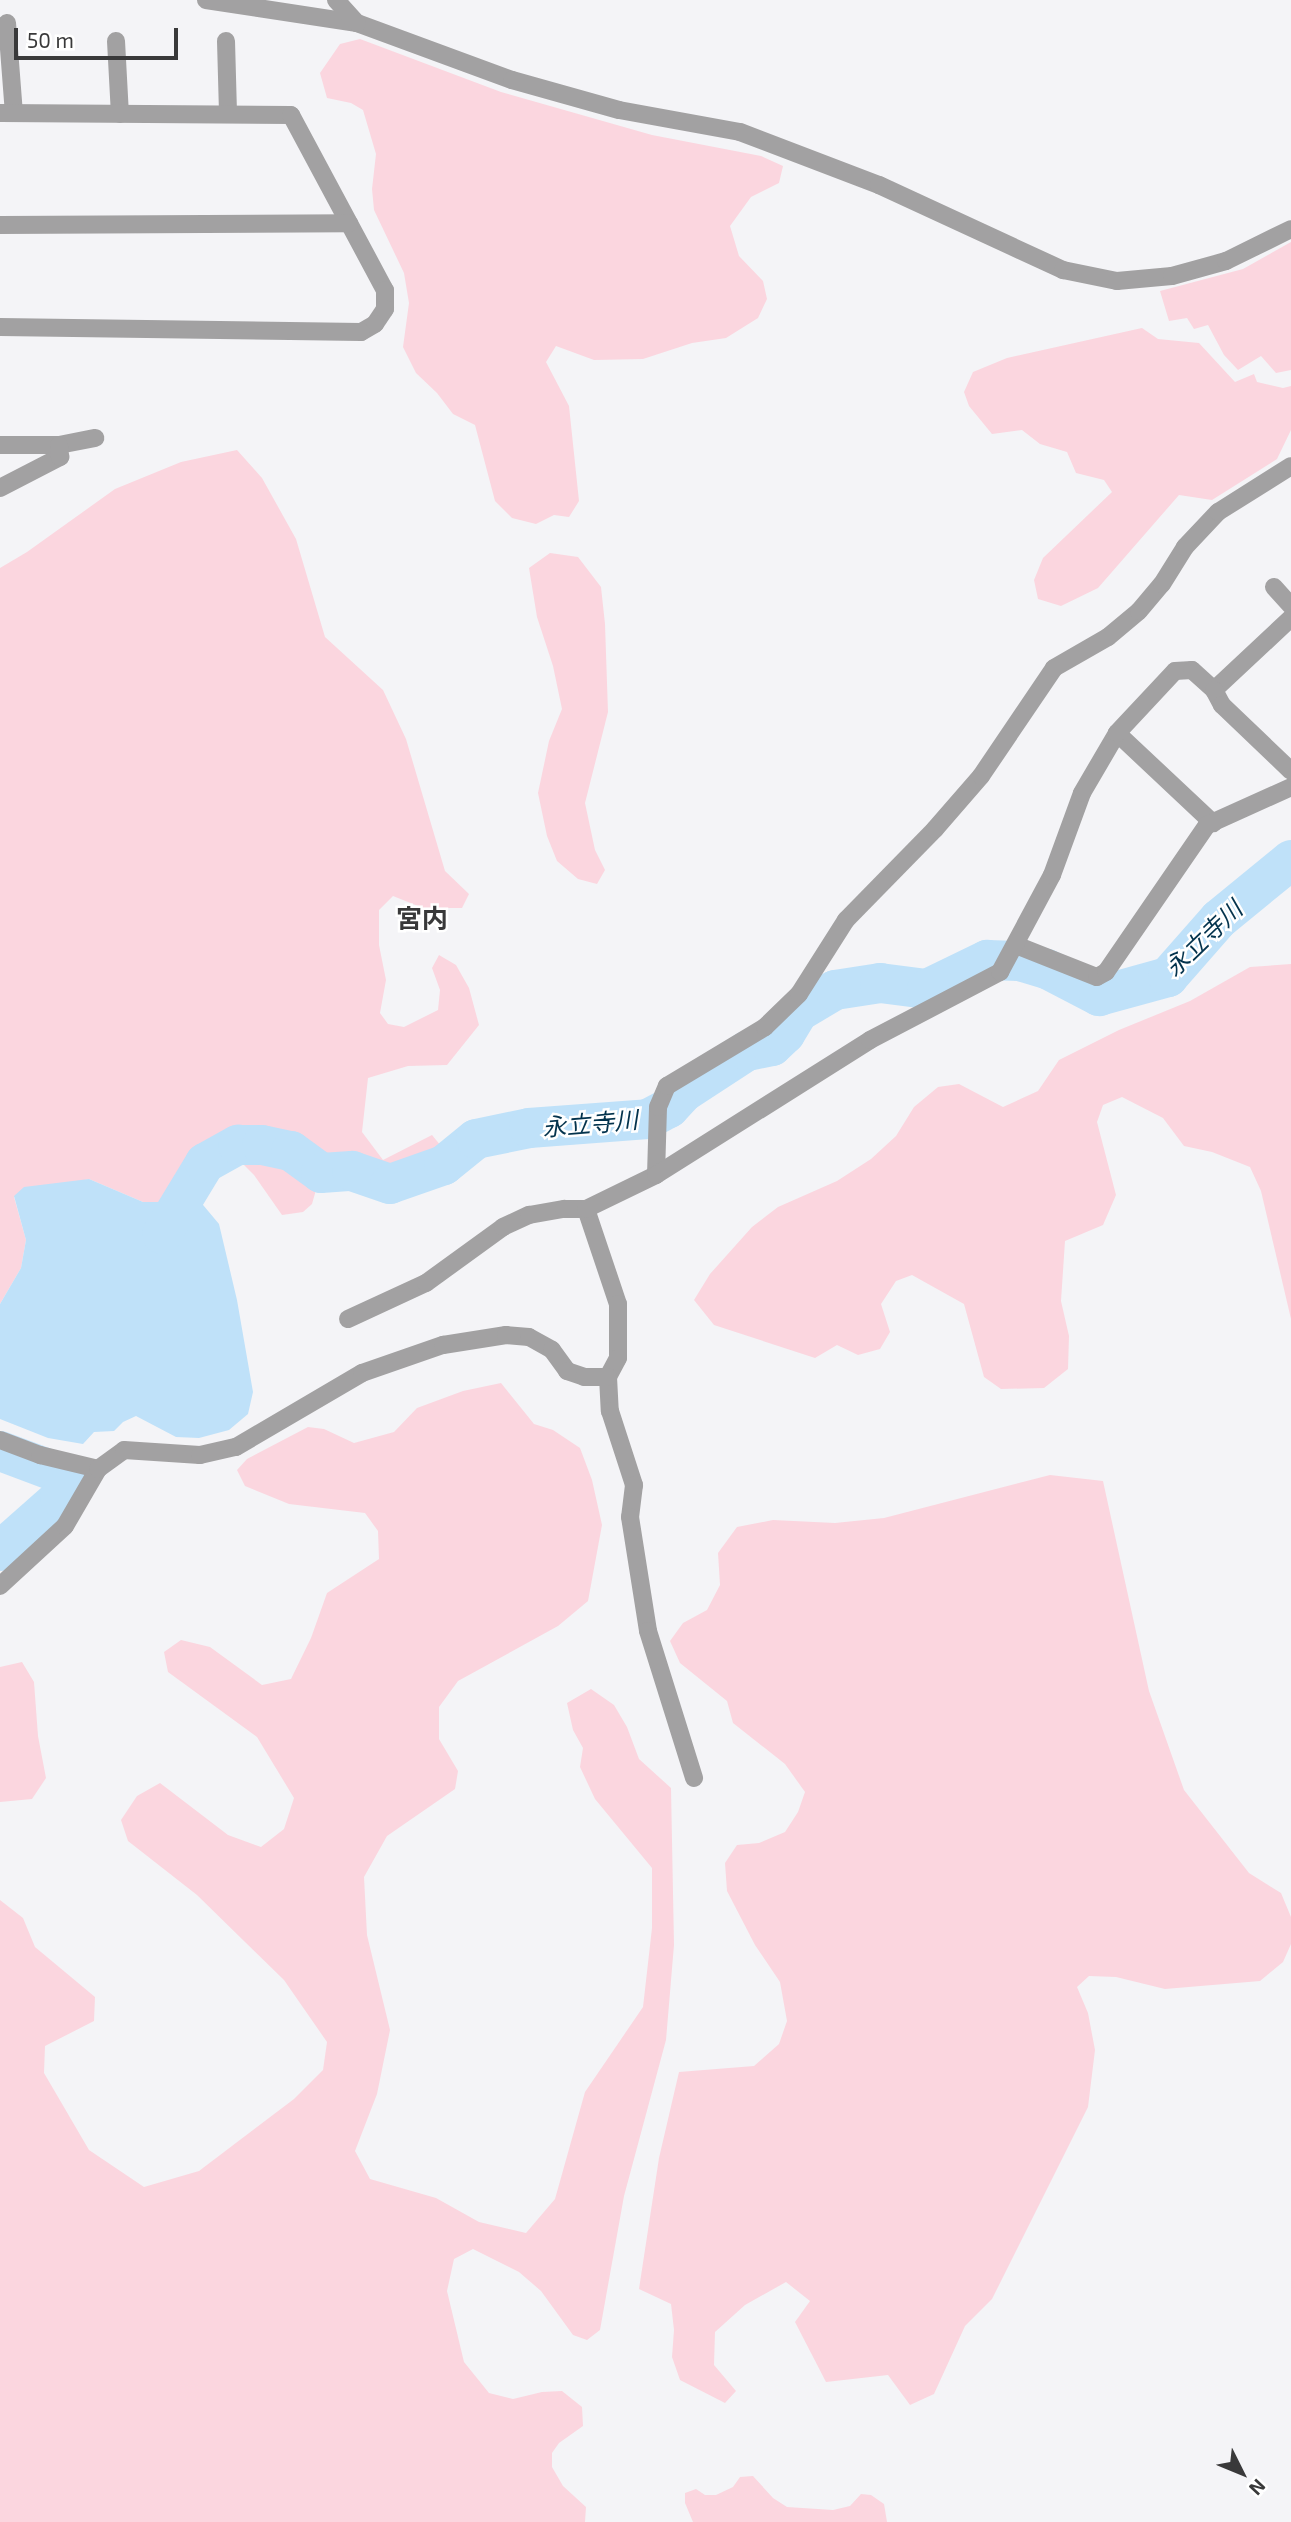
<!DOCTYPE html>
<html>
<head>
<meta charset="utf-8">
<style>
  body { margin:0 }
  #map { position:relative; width:1291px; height:2522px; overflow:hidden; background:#f4f4f7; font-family:"Exo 2","Noto Sans JP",sans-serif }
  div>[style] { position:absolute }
  .green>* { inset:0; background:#fbd6df }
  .water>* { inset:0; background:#bfe1f9 }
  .river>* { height:40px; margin:-20px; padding:0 20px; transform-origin:20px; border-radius:20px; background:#bfe1f9 }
  .minor>* { height:18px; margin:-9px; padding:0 9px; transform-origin:9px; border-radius:9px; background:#a2a1a2 }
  span { translate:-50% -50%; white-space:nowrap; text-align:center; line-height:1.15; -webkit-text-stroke:5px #fff; paint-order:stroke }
  .water-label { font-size:24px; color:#03334d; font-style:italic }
  .quarter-label { font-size:26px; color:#39393a; font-weight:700 }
  .north { position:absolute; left:1207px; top:2438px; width:70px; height:70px; -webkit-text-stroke:5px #fff; paint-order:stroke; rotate:133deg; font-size:19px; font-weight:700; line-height:28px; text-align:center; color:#39393a }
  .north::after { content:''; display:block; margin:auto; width:24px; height:32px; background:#39393a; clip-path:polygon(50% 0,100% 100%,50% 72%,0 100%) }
  .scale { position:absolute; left:14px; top:28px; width:164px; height:32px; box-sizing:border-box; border:4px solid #39393a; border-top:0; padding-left:9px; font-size:21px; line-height:24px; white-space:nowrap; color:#39393a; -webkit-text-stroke:5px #fff; paint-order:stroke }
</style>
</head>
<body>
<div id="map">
  <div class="green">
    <div style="clip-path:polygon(360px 39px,501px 92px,652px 135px,761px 156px,783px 166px,779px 183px,751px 197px,730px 226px,739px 256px,763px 281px,767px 299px,758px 318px,726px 338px,692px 343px,643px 359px,594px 360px,556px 346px,546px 362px,569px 406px,579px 501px,569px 517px,554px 515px,536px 524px,512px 518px,495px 501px,475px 425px,453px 414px,437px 393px,416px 373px,403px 347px,409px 303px,404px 273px,374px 210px,372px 189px,376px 154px,363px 110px,351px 103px,327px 98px,320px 73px,340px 44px)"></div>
    <div style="clip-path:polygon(1291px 242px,1291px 370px,1276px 373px,1261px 356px,1238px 370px,1224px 355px,1208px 325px,1194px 329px,1187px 318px,1169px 321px,1160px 291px,1243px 269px)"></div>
    <div style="clip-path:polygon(1142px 328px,1158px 339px,1199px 343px,1235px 382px,1254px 374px,1257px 382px,1283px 388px,1291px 386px,1291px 430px,1277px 459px,1212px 500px,1179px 495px,1098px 588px,1061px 606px,1038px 599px,1034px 580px,1043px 558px,1112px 492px,1104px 480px,1076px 473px,1067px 452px,1040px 444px,1022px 430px,992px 434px,969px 406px,964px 392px,973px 372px,1007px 358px)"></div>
    <div style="clip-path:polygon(237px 450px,262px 478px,296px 539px,325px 637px,383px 690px,406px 739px,445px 871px,469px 894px,462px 908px,423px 908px,393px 896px,379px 910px,379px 945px,386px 980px,380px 1013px,388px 1024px,404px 1027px,438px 1010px,440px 990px,432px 968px,439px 955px,456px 965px,469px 988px,479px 1025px,447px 1065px,408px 1066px,368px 1078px,362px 1132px,383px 1160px,432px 1135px,441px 1146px,429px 1162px,389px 1180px,332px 1161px,322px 1169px,312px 1204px,303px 1212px,282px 1215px,254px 1175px,234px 1155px,201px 1154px,183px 1185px,168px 1202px,143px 1202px,89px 1179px,14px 1197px,26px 1240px,21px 1268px,0 1304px,0 568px,27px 552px,115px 489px,181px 462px)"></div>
    <div style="clip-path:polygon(550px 553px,578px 557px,601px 587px,605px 624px,608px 712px,585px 803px,595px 850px,605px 870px,597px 884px,578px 879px,557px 861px,547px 836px,538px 793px,549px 741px,562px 709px,553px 666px,537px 617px,529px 568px)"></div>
    <div style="clip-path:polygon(1291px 964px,1291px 1319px,1261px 1191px,1250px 1167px,1212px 1152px,1184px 1146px,1163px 1118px,1122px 1097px,1103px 1105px,1097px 1122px,1116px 1195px,1103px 1225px,1065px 1241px,1061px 1301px,1069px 1336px,1068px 1369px,1044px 1388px,1001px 1389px,984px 1377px,964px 1304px,912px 1275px,896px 1281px,881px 1304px,890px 1332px,880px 1349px,858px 1355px,837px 1345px,815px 1358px,714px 1325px,694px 1300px,710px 1274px,752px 1227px,778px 1207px,837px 1181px,871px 1159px,896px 1136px,914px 1107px,938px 1087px,959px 1084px,1003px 1107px,1038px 1091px,1059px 1060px,1119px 1030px,1190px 1001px,1250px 967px)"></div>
    <div style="clip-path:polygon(501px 1383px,534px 1424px,553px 1430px,580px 1448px,592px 1480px,602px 1525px,588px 1601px,558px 1626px,458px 1681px,439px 1707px,439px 1739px,458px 1771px,455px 1789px,387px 1836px,364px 1877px,367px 1935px,390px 2030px,377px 2094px,355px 2151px,370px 2179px,436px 2198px,479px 2222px,526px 2233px,555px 2199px,585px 2092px,643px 2007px,652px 1928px,652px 1868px,595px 1799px,580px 1767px,583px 1748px,573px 1730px,567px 1703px,591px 1689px,614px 1705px,627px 1727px,639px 1759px,671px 1788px,674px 1945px,666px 2040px,624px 2196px,600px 2330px,587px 2340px,573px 2335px,541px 2291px,519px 2272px,473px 2249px,454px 2259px,447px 2291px,464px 2362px,489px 2393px,513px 2399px,542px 2392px,562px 2391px,582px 2407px,583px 2426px,559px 2443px,552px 2453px,552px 2467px,563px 2486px,586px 2507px,585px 2522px,0 2522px,0 1900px,23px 1918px,35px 1947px,95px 1997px,94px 2021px,45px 2046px,44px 2073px,89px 2150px,144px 2187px,199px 2171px,294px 2099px,323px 2070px,327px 2042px,284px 1980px,197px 1895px,128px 1841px,121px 1820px,137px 1796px,160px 1783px,228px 1835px,261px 1847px,284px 1829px,294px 1798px,257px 1737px,168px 1672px,164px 1652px,181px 1640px,210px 1647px,262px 1685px,291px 1679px,311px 1638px,327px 1593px,379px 1559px,378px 1531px,365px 1513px,289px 1504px,245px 1486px,237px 1470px,247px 1459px,308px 1427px,324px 1429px,354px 1443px,394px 1432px,417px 1408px,463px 1391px)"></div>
    <div style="clip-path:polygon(1050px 1475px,1103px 1481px,1149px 1691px,1184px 1790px,1249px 1873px,1281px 1893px,1291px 1917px,1291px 1944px,1283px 1962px,1260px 1981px,1165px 1989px,1116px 1977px,1089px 1976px,1077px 1987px,1088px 2013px,1095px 2050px,1088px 2107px,992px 2299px,965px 2326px,934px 2394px,910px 2405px,888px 2375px,826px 2382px,795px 2322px,810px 2301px,786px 2282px,745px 2305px,715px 2332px,714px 2365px,736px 2391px,725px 2403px,680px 2380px,672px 2357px,674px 2330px,671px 2304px,639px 2289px,659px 2158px,679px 2072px,754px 2066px,779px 2044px,787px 2021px,780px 1982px,755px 1945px,727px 1891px,725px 1863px,737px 1845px,759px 1843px,785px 1832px,798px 1812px,805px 1792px,785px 1764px,733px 1723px,727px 1701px,680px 1663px,670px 1641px,683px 1623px,707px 1610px,720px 1585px,718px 1553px,737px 1527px,773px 1520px,835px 1523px,884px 1518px)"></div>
    <div style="clip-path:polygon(22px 1662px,34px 1682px,38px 1736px,46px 1778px,32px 1799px,0 1802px,0 1667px)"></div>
    <div style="clip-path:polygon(753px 2476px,773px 2498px,787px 2507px,833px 2510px,850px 2506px,861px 2494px,871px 2495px,884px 2504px,887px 2522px,693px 2522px,685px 2503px,685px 2493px,696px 2489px,705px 2495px,716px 2495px,733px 2487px,740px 2477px)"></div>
  </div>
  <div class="water">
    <div style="clip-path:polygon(89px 1179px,143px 1202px,168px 1202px,183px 1185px,188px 1187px,219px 1224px,237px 1300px,253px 1392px,248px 1414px,229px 1430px,199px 1438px,176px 1437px,136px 1416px,123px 1422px,114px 1431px,94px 1432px,83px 1444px,48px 1438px,0 1419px,0 1304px,21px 1268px,26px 1240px,14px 1196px,24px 1187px)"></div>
  </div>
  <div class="river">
    <div style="left:162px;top:1234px;width:83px;rotate:-58.8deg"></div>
    <div style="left:205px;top:1163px;width:38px;rotate:-29deg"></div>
    <div style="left:238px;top:1145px;width:24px"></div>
    <div style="left:262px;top:1145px;width:30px;rotate:12deg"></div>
    <div style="left:291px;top:1151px;width:37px;rotate:36deg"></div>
    <div style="left:321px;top:1173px;width:31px;rotate:-4deg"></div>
    <div style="left:352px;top:1171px;width:40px;rotate:18.9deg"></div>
    <div style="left:390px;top:1184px;width:57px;rotate:-19.4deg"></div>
    <div style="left:444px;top:1165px;width:41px;rotate:-39.1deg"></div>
    <div style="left:476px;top:1139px;width:54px;rotate:-11.7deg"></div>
    <div style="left:529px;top:1128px;width:119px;rotate:-4.3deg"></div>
    <div style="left:648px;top:1119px;width:24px;rotate:-28deg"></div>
    <div style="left:669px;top:1108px;width:22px;rotate:-47deg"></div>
    <div style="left:684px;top:1092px;width:75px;rotate:-33.1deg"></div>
    <div style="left:747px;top:1051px;width:25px;rotate:-11deg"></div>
    <div style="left:772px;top:1046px;width:18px;rotate:-43deg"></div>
    <div style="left:785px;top:1034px;width:26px;rotate:-59deg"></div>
    <div style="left:798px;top:1012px;width:43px;rotate:-30.7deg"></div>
    <div style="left:835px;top:990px;width:46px;rotate:-8.8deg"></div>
    <div style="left:880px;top:983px;width:47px;rotate:7.3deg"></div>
    <div style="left:927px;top:989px;width:67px;rotate:-25.8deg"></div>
    <div style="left:987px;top:960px;width:33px;rotate:2deg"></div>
    <div style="left:1020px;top:961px;width:28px;rotate:17deg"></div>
    <div style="left:1047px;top:969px;width:59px;rotate:27.4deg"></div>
    <div style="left:1099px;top:996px;width:72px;rotate:-15.4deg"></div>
    <div style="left:1168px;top:977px;width:77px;rotate:-48.7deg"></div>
    <div style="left:1219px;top:919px;width:93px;rotate:-39.3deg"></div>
    <div style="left:0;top:1451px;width:75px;rotate:20.4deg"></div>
    <div style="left:0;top:1551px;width:80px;rotate:-41.5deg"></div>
    <div style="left:60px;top:1498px;width:22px;rotate:-63deg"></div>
  </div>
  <div class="minor">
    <div style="left:206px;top:0;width:153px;rotate:8.7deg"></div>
    <div style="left:357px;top:23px;width:165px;rotate:20.2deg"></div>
    <div style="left:512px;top:80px;width:111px;rotate:15.7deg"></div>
    <div style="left:619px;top:110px;width:123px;rotate:10.3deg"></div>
    <div style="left:740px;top:132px;width:149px;rotate:20.9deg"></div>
    <div style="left:879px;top:185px;width:203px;rotate:24.8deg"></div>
    <div style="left:1063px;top:270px;width:55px;rotate:11.5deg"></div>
    <div style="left:1117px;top:281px;width:55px;rotate:-5.2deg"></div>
    <div style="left:1172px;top:276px;width:56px;rotate:-15.5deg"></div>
    <div style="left:1226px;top:261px;width:72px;rotate:-26.2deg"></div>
    <div style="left:336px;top:0;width:31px;rotate:48deg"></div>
    <div style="left:7px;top:23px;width:90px;rotate:85.6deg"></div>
    <div style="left:116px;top:41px;width:73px;rotate:86.9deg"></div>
    <div style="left:226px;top:41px;width:73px;rotate:88.4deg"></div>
    <div style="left:0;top:113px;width:291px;rotate:0.4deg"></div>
    <div style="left:291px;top:115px;width:199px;rotate:61.8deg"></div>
    <div style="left:385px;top:290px;width:19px;rotate:90deg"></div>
    <div style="left:385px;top:309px;width:18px;rotate:124deg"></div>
    <div style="left:375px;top:324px;width:16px;rotate:150deg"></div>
    <div style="left:361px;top:332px;width:361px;rotate:-179.2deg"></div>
    <div style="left:0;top:225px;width:349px;rotate:-0.3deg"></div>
    <div style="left:0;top:445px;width:59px"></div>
    <div style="left:59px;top:445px;width:37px;rotate:-11deg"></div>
    <div style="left:0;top:488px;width:68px;rotate:-27.3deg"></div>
    <div style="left:60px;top:457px;width:12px;rotate:-95deg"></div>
    <div style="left:1274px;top:587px;width:25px;rotate:48deg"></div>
    <div style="left:1214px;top:690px;width:105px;rotate:-43.1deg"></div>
    <div style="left:1117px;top:733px;width:132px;rotate:43.2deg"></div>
    <div style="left:1016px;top:945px;width:87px;rotate:21.6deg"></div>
    <div style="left:1097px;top:977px;width:10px;rotate:-29deg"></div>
    <div style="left:1106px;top:972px;width:178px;rotate:-55.5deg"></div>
    <div style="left:1207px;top:825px;width:92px;rotate:-24.3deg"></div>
    <div style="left:656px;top:1175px;width:68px;rotate:-88.3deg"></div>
    <div style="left:658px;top:1107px;width:23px;rotate:-67deg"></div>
    <div style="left:667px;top:1086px;width:114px;rotate:-31deg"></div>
    <div style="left:765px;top:1027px;width:47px;rotate:-44.1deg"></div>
    <div style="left:799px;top:994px;width:88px;rotate:-57.6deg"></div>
    <div style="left:846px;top:920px;width:127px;rotate:-45.6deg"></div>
    <div style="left:935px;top:829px;width:70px;rotate:-49deg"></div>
    <div style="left:981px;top:776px;width:130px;rotate:-55.9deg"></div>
    <div style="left:1054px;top:668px;width:62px;rotate:-29.9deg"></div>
    <div style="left:1108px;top:637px;width:40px;rotate:-40deg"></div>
    <div style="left:1139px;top:611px;width:35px;rotate:-50deg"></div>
    <div style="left:1162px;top:584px;width:44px;rotate:-58.1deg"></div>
    <div style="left:1185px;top:547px;width:48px;rotate:-46.7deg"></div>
    <div style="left:1218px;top:512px;width:86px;rotate:-32.2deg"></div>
    <div style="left:586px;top:1209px;width:100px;rotate:71.4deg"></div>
    <div style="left:618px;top:1304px;width:54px;rotate:90deg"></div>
    <div style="left:618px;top:1358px;width:21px;rotate:118deg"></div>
    <div style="left:608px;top:1377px;width:34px;rotate:87deg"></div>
    <div style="left:610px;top:1411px;width:78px;rotate:72deg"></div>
    <div style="left:634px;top:1485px;width:32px;rotate:97deg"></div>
    <div style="left:630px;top:1517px;width:115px;rotate:81deg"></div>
    <div style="left:648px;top:1631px;width:154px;rotate:72.6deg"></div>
    <div style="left:348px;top:1319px;width:86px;rotate:-24.8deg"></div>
    <div style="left:426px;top:1283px;width:95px;rotate:-36deg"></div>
    <div style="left:503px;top:1227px;width:29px;rotate:-25deg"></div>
    <div style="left:529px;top:1215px;width:36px;rotate:-10deg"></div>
    <div style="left:564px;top:1209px;width:22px"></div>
    <div style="left:586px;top:1209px;width:78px;rotate:-25.9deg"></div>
    <div style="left:656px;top:1175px;width:253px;rotate:-32.2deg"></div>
    <div style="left:870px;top:1040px;width:147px;rotate:-27.6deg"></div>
    <div style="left:1000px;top:972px;width:110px;rotate:-61.8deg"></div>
    <div style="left:1052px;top:875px;width:87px;rotate:-69.9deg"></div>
    <div style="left:1082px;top:793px;width:69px;rotate:-59.7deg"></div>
    <div style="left:1117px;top:733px;width:85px;rotate:-46.9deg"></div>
    <div style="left:1175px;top:671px;width:17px;rotate:-3deg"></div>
    <div style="left:1192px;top:670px;width:30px;rotate:42deg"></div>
    <div style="left:1214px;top:690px;width:17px;rotate:62deg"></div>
    <div style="left:1222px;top:705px;width:95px;rotate:43.7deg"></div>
    <div style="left:0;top:1440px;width:43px;rotate:20.6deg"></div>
    <div style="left:40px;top:1455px;width:60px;rotate:13.6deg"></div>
    <div style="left:0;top:1586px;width:88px;rotate:-42.7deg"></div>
    <div style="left:65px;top:1526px;width:66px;rotate:-59.9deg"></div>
    <div style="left:98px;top:1469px;width:32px;rotate:-36deg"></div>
    <div style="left:124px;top:1450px;width:76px;rotate:3.8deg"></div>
    <div style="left:200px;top:1455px;width:37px;rotate:-13deg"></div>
    <div style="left:236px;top:1447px;width:146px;rotate:-30.4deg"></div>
    <div style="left:362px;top:1373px;width:86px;rotate:-19.1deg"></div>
    <div style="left:443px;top:1345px;width:64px;rotate:-9deg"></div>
    <div style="left:506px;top:1335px;width:23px;rotate:5deg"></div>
    <div style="left:529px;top:1337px;width:26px;rotate:29deg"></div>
    <div style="left:552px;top:1350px;width:26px;rotate:54deg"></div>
    <div style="left:567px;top:1371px;width:18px;rotate:19deg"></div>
    <div style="left:584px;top:1377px;width:24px"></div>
  </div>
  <div class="water-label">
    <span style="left:1203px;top:938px;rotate:-44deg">永立寺川</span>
    <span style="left:590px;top:1123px;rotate:-5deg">永立寺川</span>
  </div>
  <div class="quarter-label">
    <span style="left:422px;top:918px">宮内</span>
  </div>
  <div class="north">N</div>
  <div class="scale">50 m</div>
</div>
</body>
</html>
